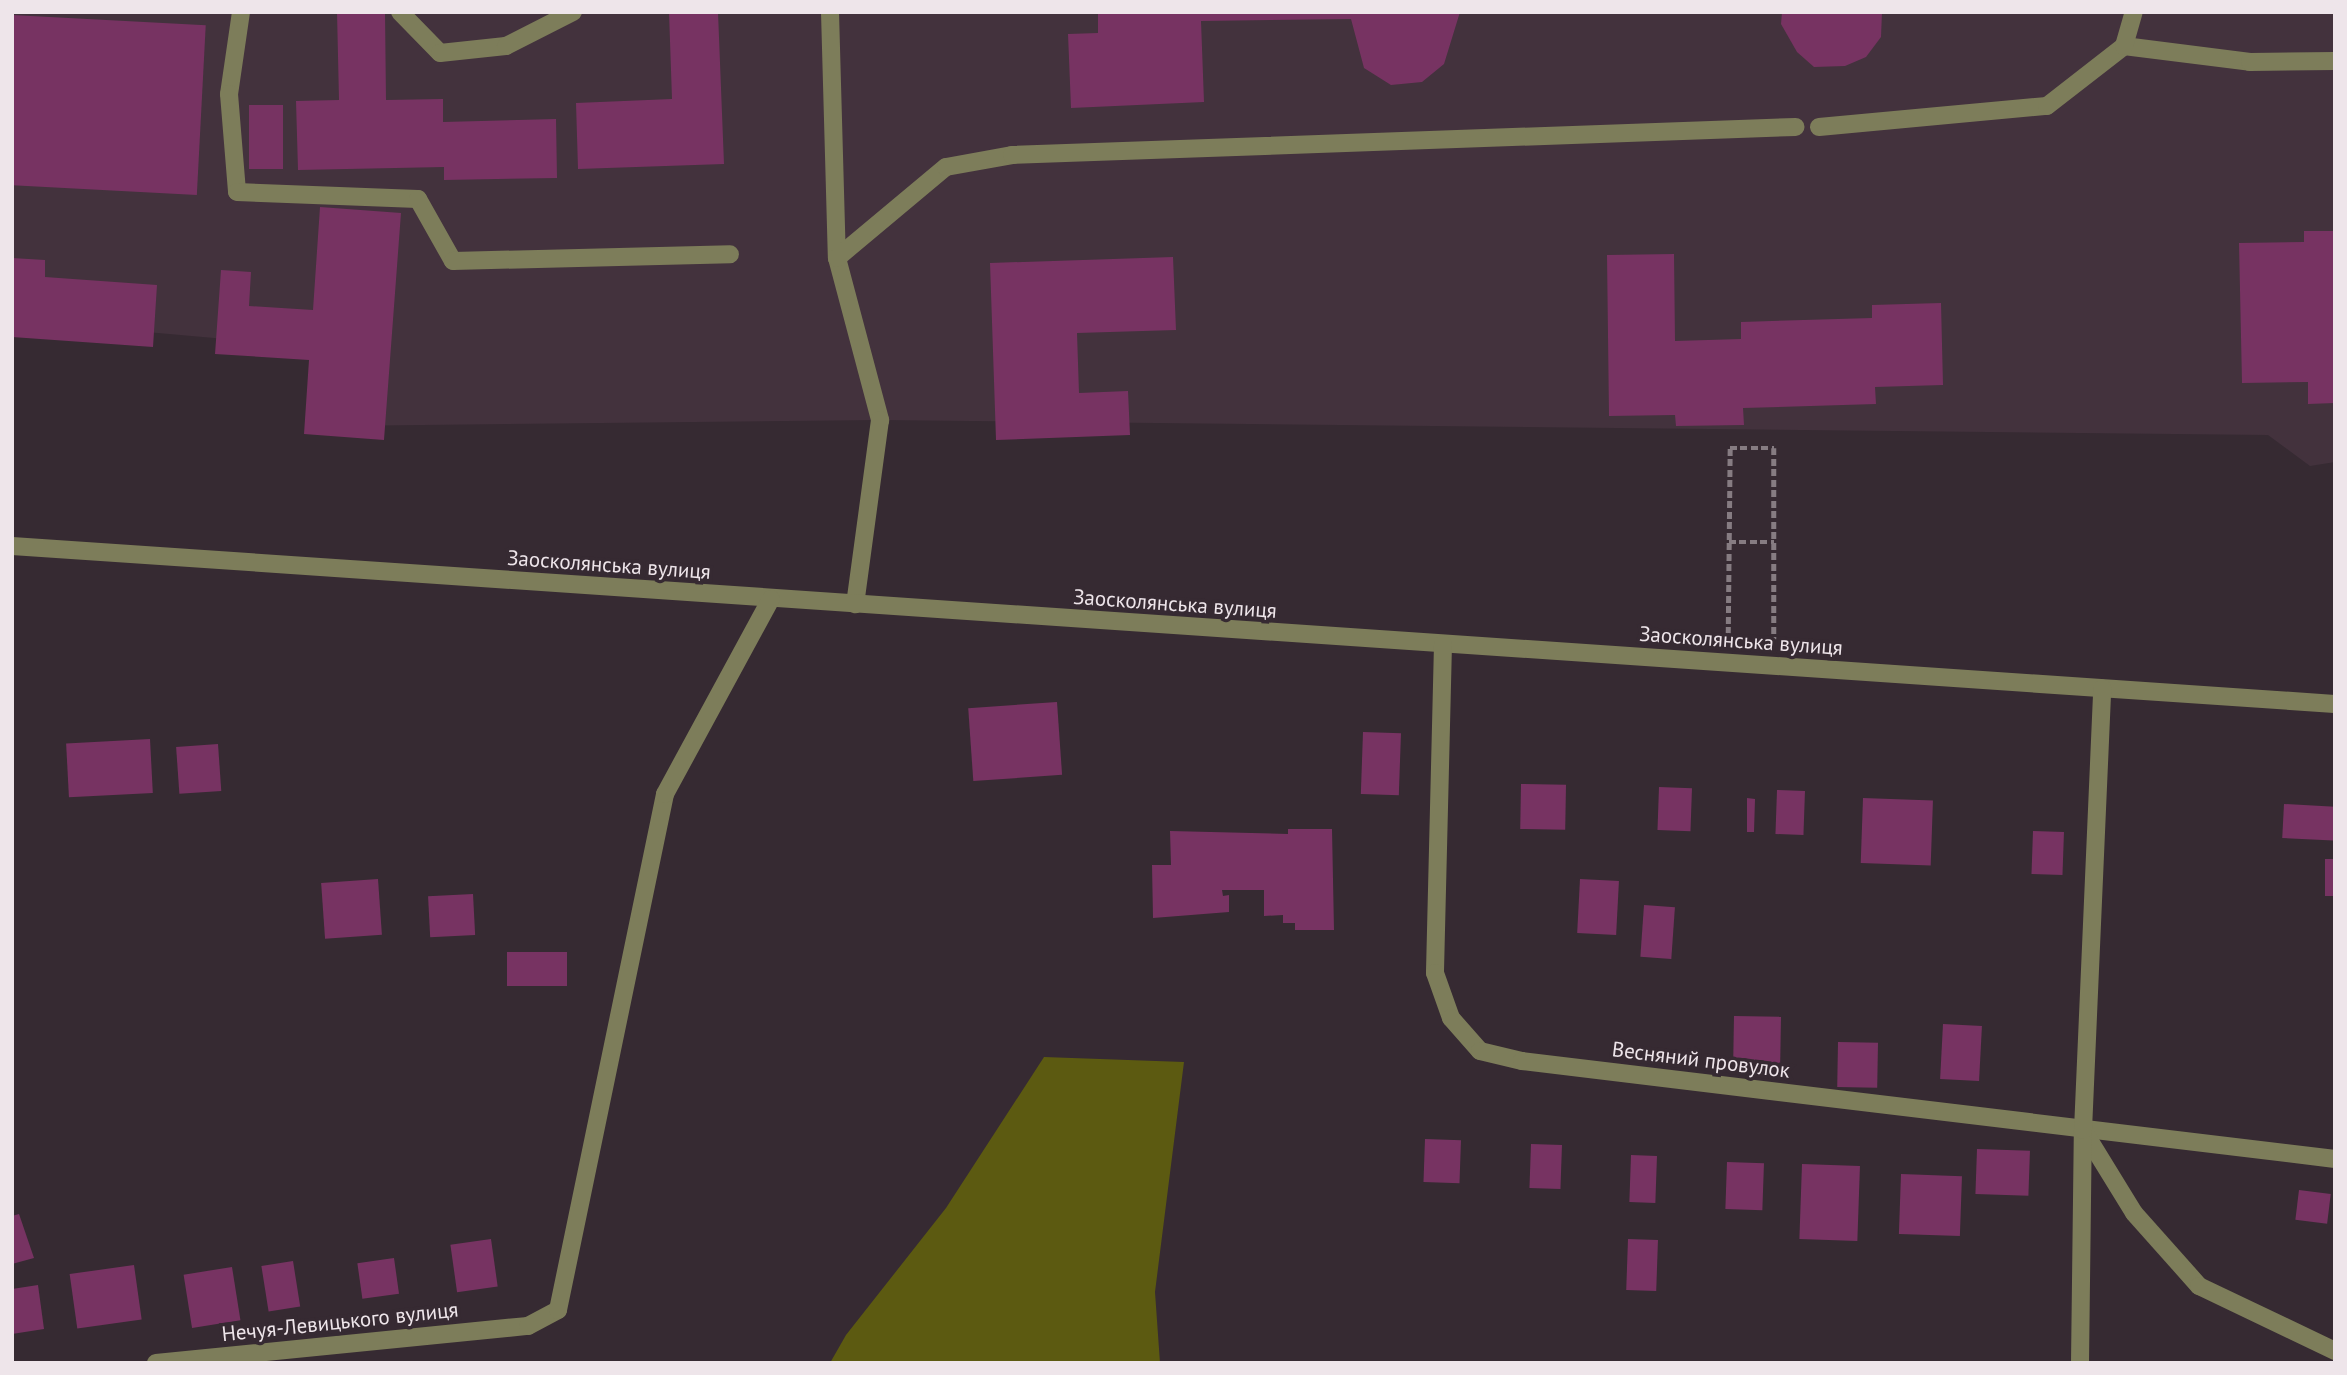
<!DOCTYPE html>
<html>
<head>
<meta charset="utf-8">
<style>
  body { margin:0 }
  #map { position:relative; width:2347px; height:1375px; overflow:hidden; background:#362a32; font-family:"PT Sans",sans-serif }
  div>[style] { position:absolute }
  .built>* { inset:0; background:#43323d }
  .green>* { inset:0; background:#5c5a11 }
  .building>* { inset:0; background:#773362; transform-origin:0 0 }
  .path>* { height:4.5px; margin-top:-2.25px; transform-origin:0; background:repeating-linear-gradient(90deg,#867c82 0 7px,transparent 0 10.5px) }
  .minor>* { height:18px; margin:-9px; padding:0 9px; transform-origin:9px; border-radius:9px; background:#7d7d5a }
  span { translate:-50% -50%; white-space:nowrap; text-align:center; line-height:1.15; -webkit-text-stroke:7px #362a32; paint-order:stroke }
  .street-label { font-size:21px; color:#eee5ea }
  .frame { position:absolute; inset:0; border:14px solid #eee5ea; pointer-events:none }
</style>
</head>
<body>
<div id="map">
  <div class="built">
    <div style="clip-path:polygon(12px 12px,2335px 12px,2335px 462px,2310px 466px,2268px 435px,880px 420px,335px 426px,339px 349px,12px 320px)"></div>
  </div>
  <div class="green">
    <div style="clip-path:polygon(1044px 1057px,1184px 1062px,1155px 1292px,1160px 1363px,830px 1363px,846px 1335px,946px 1208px)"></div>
  </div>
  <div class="building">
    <div style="clip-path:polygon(337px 12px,385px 12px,386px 100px,443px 99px,443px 122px,556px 119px,557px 178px,444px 180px,444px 167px,298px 170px,296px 101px,339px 100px)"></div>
    <div style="clip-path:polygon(669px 12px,718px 12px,724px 164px,578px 169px,576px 103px,672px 99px)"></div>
    <div style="clip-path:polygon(1098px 12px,1460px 12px,1444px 64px,1422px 82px,1391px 85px,1364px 68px,1351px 19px,1201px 21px,1204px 102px,1071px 108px,1068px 34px,1098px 33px)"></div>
    <div style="clip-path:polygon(1782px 12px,1882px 12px,1881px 37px,1866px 57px,1845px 66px,1814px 67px,1797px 52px,1781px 24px)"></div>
    <div style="left:12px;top:15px;width:194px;height:170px;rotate:3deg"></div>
    <div style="left:249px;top:105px;width:34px;height:64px"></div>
    <div style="clip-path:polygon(320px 207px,401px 213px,384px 440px,304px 434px,309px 360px,215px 354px,221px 270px,251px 272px,249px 306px,313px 310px)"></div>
    <div style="clip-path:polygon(2304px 231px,2335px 231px,2335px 403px,2308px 404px,2308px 382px,2242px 383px,2239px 243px,2304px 242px)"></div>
    <div style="clip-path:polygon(1674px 254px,1675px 341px,1741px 339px,1741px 322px,1872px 318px,1872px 305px,1941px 303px,1943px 385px,1875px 387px,1876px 404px,1743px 408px,1744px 425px,1676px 426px,1675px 415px,1609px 416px,1607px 255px)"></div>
    <div style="clip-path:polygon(1173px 257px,1176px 330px,1077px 333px,1079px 393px,1128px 391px,1130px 435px,996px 440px,990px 263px)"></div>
    <div style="clip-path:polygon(12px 258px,45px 260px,45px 277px,157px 285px,153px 347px,12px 337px)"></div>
    <div style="left:1057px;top:702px;width:73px;height:89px;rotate:86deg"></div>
    <div style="left:1363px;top:732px;width:38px;height:62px;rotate:2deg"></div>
    <div style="left:150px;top:739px;width:54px;height:84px;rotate:87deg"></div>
    <div style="left:218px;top:744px;width:47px;height:42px;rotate:86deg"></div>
    <div style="left:1521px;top:784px;width:45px;height:45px;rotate:1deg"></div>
    <div style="left:1659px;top:787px;width:33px;height:43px;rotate:2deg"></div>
    <div style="left:1777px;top:790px;width:28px;height:44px;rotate:2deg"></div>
    <div style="clip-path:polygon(1747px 798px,1755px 799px,1754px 832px,1747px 832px)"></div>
    <div style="left:1863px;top:798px;width:70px;height:65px;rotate:2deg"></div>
    <div style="left:2284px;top:804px;width:51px;height:34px;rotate:3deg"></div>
    <div style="clip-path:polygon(1288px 829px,1332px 829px,1334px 930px,1295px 930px,1295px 923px,1283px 923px,1283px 915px,1264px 916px,1264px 890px,1222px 890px,1223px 896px,1229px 895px,1229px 912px,1153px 918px,1152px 865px,1171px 865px,1170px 831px,1288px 834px)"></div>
    <div style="left:2033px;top:831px;width:31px;height:43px;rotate:2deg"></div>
    <div style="left:2325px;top:859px;width:10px;height:37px"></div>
    <div style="left:378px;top:879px;width:56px;height:57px;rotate:86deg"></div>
    <div style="left:1580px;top:879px;width:39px;height:54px;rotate:3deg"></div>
    <div style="left:473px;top:894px;width:41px;height:45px;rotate:87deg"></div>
    <div style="left:1644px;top:905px;width:31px;height:52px;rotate:4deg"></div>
    <div style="left:567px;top:952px;width:34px;height:60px;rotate:90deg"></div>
    <div style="left:1734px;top:1016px;width:47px;height:54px;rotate:1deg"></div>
    <div style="left:1943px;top:1024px;width:39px;height:55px;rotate:3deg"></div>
    <div style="left:1838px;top:1042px;width:40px;height:45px;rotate:1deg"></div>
    <div style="left:1425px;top:1139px;width:36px;height:43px;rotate:2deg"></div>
    <div style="left:1531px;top:1144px;width:31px;height:44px;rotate:2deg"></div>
    <div style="left:1977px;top:1149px;width:53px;height:45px;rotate:2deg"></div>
    <div style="left:1631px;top:1155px;width:26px;height:47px;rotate:2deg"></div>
    <div style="left:1727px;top:1162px;width:37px;height:47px;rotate:2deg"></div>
    <div style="left:1802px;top:1164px;width:58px;height:75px;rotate:2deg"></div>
    <div style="left:1901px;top:1174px;width:61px;height:60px;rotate:2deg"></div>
    <div style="left:2299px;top:1190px;width:32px;height:30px;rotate:7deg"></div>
    <div style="clip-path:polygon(19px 1214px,34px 1258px,12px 1264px,12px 1216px)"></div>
    <div style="left:491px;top:1239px;width:48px;height:41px;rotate:82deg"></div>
    <div style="left:1628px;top:1239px;width:30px;height:51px;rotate:2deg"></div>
    <div style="left:394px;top:1258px;width:36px;height:37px;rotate:82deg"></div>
    <div style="left:293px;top:1261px;width:46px;height:32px;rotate:81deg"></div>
    <div style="left:134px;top:1265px;width:55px;height:65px;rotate:82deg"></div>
    <div style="left:232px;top:1267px;width:54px;height:49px;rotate:81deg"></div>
    <div style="clip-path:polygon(38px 1285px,44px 1329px,12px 1334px,12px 1289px)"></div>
  </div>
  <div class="path">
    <div style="left:1729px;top:542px;width:45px"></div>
    <div style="left:1728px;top:634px;width:186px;rotate:-89.4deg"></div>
    <div style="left:1730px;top:448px;width:44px"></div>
    <div style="left:1774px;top:448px;width:191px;rotate:90deg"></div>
  </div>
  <div class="minor">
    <div style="left:241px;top:12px;width:83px;rotate:98.3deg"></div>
    <div style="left:229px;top:94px;width:98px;rotate:85.3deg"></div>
    <div style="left:237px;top:192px;width:181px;rotate:2.2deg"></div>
    <div style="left:418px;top:199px;width:71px;rotate:60.6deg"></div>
    <div style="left:453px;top:261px;width:277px;rotate:-1.4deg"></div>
    <div style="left:400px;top:12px;width:57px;rotate:45.7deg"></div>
    <div style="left:440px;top:53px;width:66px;rotate:-6.1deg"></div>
    <div style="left:506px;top:46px;width:75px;rotate:-26.9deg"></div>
    <div style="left:830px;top:12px;width:246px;rotate:88.4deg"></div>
    <div style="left:837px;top:258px;width:168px;rotate:75.1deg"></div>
    <div style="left:880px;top:420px;width:186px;rotate:97.7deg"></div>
    <div style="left:2124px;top:46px;width:127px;rotate:7.2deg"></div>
    <div style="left:2250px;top:62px;width:85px;rotate:-0.7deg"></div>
    <div style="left:1819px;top:127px;width:229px;rotate:-5.3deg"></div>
    <div style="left:2047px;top:106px;width:98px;rotate:-37.9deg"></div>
    <div style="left:2124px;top:46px;width:35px;rotate:-74deg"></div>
    <div style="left:837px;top:258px;width:142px;rotate:-39.9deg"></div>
    <div style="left:946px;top:167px;width:67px;rotate:-10.3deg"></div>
    <div style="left:1012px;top:155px;width:784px;rotate:-2.05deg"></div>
    <div style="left:12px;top:546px;width:2328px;rotate:3.89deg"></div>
    <div style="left:1443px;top:644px;width:329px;rotate:91.4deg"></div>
    <div style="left:1435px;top:973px;width:48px;rotate:70.4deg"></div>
    <div style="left:1451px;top:1018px;width:44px;rotate:48.7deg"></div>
    <div style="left:1480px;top:1051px;width:43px;rotate:13.4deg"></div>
    <div style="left:1522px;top:1061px;width:819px;rotate:6.87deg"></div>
    <div style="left:2083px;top:1130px;width:97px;rotate:58.4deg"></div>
    <div style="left:2134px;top:1213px;width:98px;rotate:48.3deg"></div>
    <div style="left:2199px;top:1286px;width:151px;rotate:25.5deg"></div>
    <div style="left:156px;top:1363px;width:374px;rotate:-5.7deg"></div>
    <div style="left:528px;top:1326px;width:34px;rotate:-28deg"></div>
    <div style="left:558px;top:1310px;width:527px;rotate:-78.28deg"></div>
    <div style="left:665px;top:794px;width:222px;rotate:-61.5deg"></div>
    <div style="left:2080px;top:1363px;width:233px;rotate:-89.3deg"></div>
    <div style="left:2083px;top:1130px;width:442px;rotate:-87.5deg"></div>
  </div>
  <div class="street-label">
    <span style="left:609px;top:565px;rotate:4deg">Заосколянська вулиця</span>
    <span style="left:1175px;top:604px;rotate:4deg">Заосколянська вулиця</span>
    <span style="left:1741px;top:641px;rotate:4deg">Заосколянська вулиця</span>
    <span style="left:1701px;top:1060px;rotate:7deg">Весняний провулок</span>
    <span style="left:340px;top:1322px;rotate:-6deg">Нечуя-Левицького вулиця</span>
  </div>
  <div class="frame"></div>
</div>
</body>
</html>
